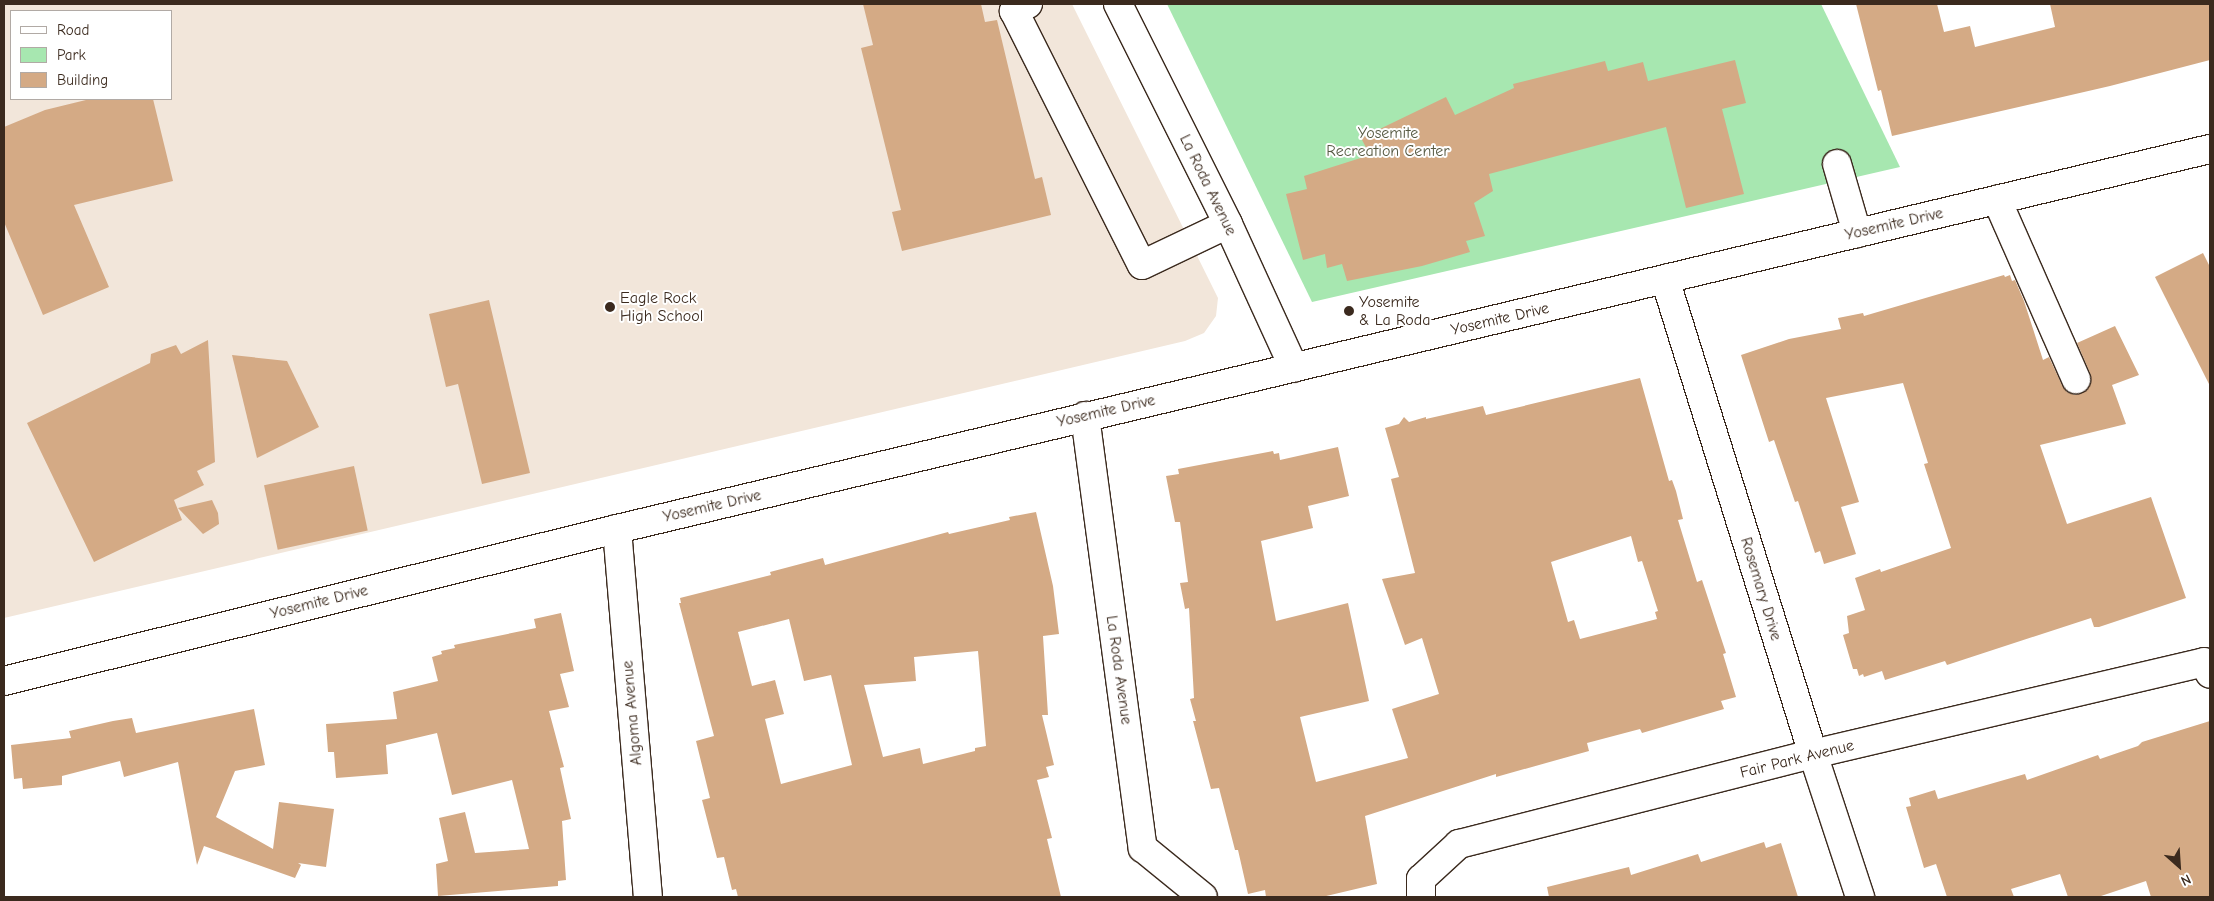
<!DOCTYPE html>
<html>
<head>
<meta charset="utf-8">
<style>
  body { margin:0 }
  #map { position:relative; width:2214px; height:901px; overflow:hidden; background:#fff; font-family:"Comic Neue",sans-serif }
  div>[style] { position:absolute }
  .built>* { inset:0; background:#f2e6da }
  .green>* { inset:0; background:#a7e7b0 }
  .building>* { inset:0; background:#d4aa85; transform-origin:0 0 }
  .roads { filter:drop-shadow(1px 0 #3b2a1e) drop-shadow(-1px 0 #3b2a1e) drop-shadow(0 1px #3b2a1e) drop-shadow(0 -1px #3b2a1e) }
  .minor>* { height:28px; margin:-14px; padding:0 14px; transform-origin:14px; border-radius:14px; background:#fff }
  .dots>* { width:14px; height:14px; translate:-50% -50%; box-sizing:border-box; border:2px solid #fff; border-radius:50% }
  span { translate:-50% -50%; white-space:nowrap; text-align:center; line-height:1.15; -webkit-text-stroke:4px #fff; paint-order:stroke }
  .park-label { font-size:16px; color:#565942 }
  .street-label { font-size:16px; color:#3b2a1e }
  .poi-label { font-size:16px; color:#3b2a1e }
  .left { translate:0 -50%; text-align:left }
  .frame { position:absolute; inset:0; border:5px solid #3b2a1e; pointer-events:none }
  .legend { position:absolute; left:10px; top:10px; width:162px; height:90px; box-sizing:border-box; background:#fff; border:1px solid #b1aaa5; margin:0; padding:6px 9px; list-style:none; font-size:15px; color:#3b2a1e }
  .legend li { display:flex; align-items:center; gap:10px; height:25px }
  .legend b { width:25px; border:1px solid #b1aaa5 }
  .north { position:absolute; left:2154px; top:841px; width:50px; height:50px; -webkit-text-stroke:4px #fff; paint-order:stroke; rotate:154deg; font-size:14px; font-weight:700; line-height:20px; text-align:center; color:#3b2a1e }
  .north::after { content:''; display:block; margin:auto; width:18px; height:22px; background:#3b2a1e; clip-path:polygon(50% 0,100% 100%,50% 72%,0 100%) }
</style>
</head>
<body>
<div id="map">
  <div class="built">
    <div style="clip-path:polygon(evenodd,4px 4px,1072px 4px,1218px 298px,1216px 316px,1204px 333px,1185px 341px,4px 618px,4px 4px,11px 11px,171px 11px,171px 99px,11px 99px,11px 11px)"></div>
  </div>
  <div class="green">
    <div style="clip-path:polygon(1167px 4px,1821px 4px,1900px 167px,1312px 302px)"></div>
  </div>
  <div class="building">
    <div style="clip-path:polygon(863px 4px,981px 4px,985px 22px,997px 20px,1035px 179px,1042px 177px,1051px 215px,902px 251px,892px 212px,901px 210px,861px 48px,873px 45px)"></div>
    <div style="clip-path:polygon(1856px 4px,1937px 4px,1944px 32px,1970px 26px,1975px 47px,2055px 27px,2050px 4px,2210px 4px,2210px 60px,2110px 86px,1892px 136px,1881px 90px,1878px 91px)"></div>
    <div style="clip-path:polygon(1735px 60px,1746px 103px,1722px 109px,1744px 194px,1686px 208px,1666px 127px,1489px 174px,1493px 191px,1474px 203px,1485px 236px,1466px 241px,1470px 252px,1422px 266px,1347px 281px,1342px 264px,1327px 268px,1325px 254px,1303px 260px,1286px 194px,1307px 189px,1304px 176px,1370px 155px,1361px 138px,1446px 97px,1455px 115px,1514px 88px,1513px 84px,1605px 61px,1608px 71px,1643px 62px,1648px 81px)"></div>
    <div style="clip-path:polygon(90px 99px,153px 99px,173px 181px,74px 205px,109px 287px,43px 315px,4px 222px,4px 127px,45px 110px)"></div>
    <div style="clip-path:polygon(2203px 253px,2210px 267px,2210px 386px,2155px 277px)"></div>
    <div style="clip-path:polygon(2004px 275px,2005px 277px,2010px 275px,2012px 281px,2015px 280px,2024px 301px,2043px 360px,2049px 357px,2062px 385px,2067px 392px,2075px 395px,2082px 393px,2088px 389px,2091px 381px,2090px 373px,2077px 343px,2115px 326px,2139px 375px,2112px 385px,2126px 424px,2040px 445px,2067px 524px,2151px 497px,2186px 598px,2099px 627px,2094px 627px,2091px 618px,1947px 665px,1945px 661px,1885px 680px,1882px 671px,1864px 677px,1863px 674px,1859px 676px,1857px 669px,1853px 669px,1843px 635px,1849px 633px,1847px 616px,1865px 610px,1855px 578px,1880px 569px,1881px 572px,1951px 548px,1924px 464px,1928px 463px,1903px 383px,1826px 398px,1859px 502px,1841px 507px,1856px 554px,1824px 564px,1820px 551px,1815px 553px,1798px 501px,1795px 502px,1774px 440px,1769px 442px,1741px 355px,1789px 339px,1841px 329px,1838px 318px,1863px 313px,1864px 316px)"></div>
    <div style="clip-path:polygon(489px 300px,530px 473px,482px 484px,458px 384px,446px 387px,429px 314px)"></div>
    <div style="clip-path:polygon(208px 340px,215px 462px,197px 471px,204px 485px,174px 500px,182px 520px,94px 562px,27px 423px,150px 363px,151px 354px,176px 345px,181px 354px)"></div>
    <div style="clip-path:polygon(232px 355px,287px 361px,319px 427px,257px 458px)"></div>
    <div style="clip-path:polygon(evenodd,1640px 378px,1669px 481px,1672px 480px,1676px 491px,1683px 519px,1678px 520px,1697px 582px,1702px 580px,1726px 653px,1723px 654px,1736px 697px,1721px 701px,1724px 709px,1642px 733px,1640px 729px,1587px 743px,1589px 751px,1496px 777px,1496px 774px,1365px 816px,1377px 884px,1322px 897px,1266px 897px,1265px 890px,1248px 894px,1238px 850px,1235px 850px,1219px 788px,1211px 789px,1193px 721px,1196px 721px,1190px 699px,1194px 698px,1189px 608px,1185px 609px,1180px 583px,1188px 582px,1180px 522px,1175px 522px,1166px 476px,1179px 474px,1178px 469px,1273px 451px,1274px 454px,1279px 453px,1280px 460px,1338px 447px,1349px 496px,1308px 506px,1313px 528px,1261px 541px,1276px 621px,1348px 603px,1369px 701px,1300px 717px,1316px 782px,1408px 758px,1392px 709px,1439px 694px,1422px 638px,1405px 645px,1382px 579px,1415px 573px,1391px 479px,1399px 477px,1385px 428px,1399px 424px,1404px 417px,1409px 422px,1426px 417px,1426px 419px,1483px 406px,1486px 415px,1640px 378px,1631px 536px,1638px 562px,1642px 561px,1658px 611px,1655px 612px,1657px 619px,1580px 639px,1574px 620px,1568px 622px,1551px 562px,1631px 536px)"></div>
    <div style="left:354px;top:466px;width:66px;height:92px;rotate:78deg"></div>
    <div style="clip-path:polygon(212px 500px,218px 513px,219px 524px,203px 534px,178px 508px)"></div>
    <div style="clip-path:polygon(evenodd,1036px 512px,1053px 586px,1059px 634px,1043px 636px,1048px 715px,1042px 715px,1054px 765px,1046px 767px,1049px 777px,1037px 780px,1052px 838px,1047px 839px,1061px 897px,738px 897px,736px 889px,732px 890px,724px 857px,717px 858px,702px 800px,710px 798px,696px 741px,714px 736px,679px 603px,681px 603px,680px 598px,771px 575px,770px 572px,823px 558px,825px 565px,948px 532px,949px 534px,1010px 520px,1009px 517px,1036px 512px,789px 619px,804px 681px,831px 675px,852px 765px,781px 784px,765px 719px,784px 714px,775px 680px,752px 686px,738px 632px,789px 619px,1036px 512px,978px 651px,986px 746px,975px 748px,975px 751px,923px 764px,920px 748px,883px 757px,864px 685px,916px 681px,914px 657px,978px 651px)"></div>
    <div style="clip-path:polygon(561px 613px,574px 671px,560px 674px,569px 707px,549px 711px,564px 767px,560px 768px,571px 819px,562px 821px,566px 880px,558px 881px,558px 886px,438px 896px,436px 864px,448px 861px,439px 818px,465px 812px,475px 853px,529px 849px,512px 780px,452px 795px,437px 733px,386px 745px,388px 774px,336px 778px,334px 752px,328px 752px,326px 724px,397px 719px,393px 692px,438px 681px,432px 657px,442px 654px,441px 651px,455px 648px,454px 645px,536px 628px,534px 619px)"></div>
    <div style="clip-path:polygon(254px 709px,265px 765px,235px 771px,216px 817px,273px 849px,279px 802px,334px 809px,326px 867px,298px 863px,301px 865px,295px 878px,204px 846px,197px 865px,178px 762px,124px 777px,120px 761px,62px 776px,62px 785px,23px 789px,22px 778px,14px 779px,11px 745px,71px 738px,69px 731px,113px 721px,132px 718px,136px 733px)"></div>
    <div style="clip-path:polygon(2210px 721px,2210px 897px,2151px 897px,2146px 881px,2098px 897px,2068px 897px,2060px 874px,2011px 889px,2014px 897px,1947px 897px,1936px 864px,1924px 868px,1906px 807px,1911px 806px,1909px 798px,1935px 790px,1938px 799px,2025px 774px,2027px 780px,2098px 755px,2100px 759px,2138px 746px,2142px 742px)"></div>
    <div style="clip-path:polygon(1764px 842px,1766px 848px,1781px 843px,1798px 897px,1549px 897px,1547px 887px,1629px 867px,1631px 875px,1698px 854px,1701px 862px)"></div>
  </div>
  <div class="roads">
    <div class="minor">
      <div style="left:1028px;top:4px;width:16px;rotate:153deg"></div>
      <div style="left:1014px;top:11px;width:284px;rotate:63.3deg"></div>
      <div style="left:1142px;top:265px;width:95px;rotate:-25.5deg"></div>
      <div style="left:1118px;top:4px;width:246px;rotate:63.4deg"></div>
      <div style="left:1228px;top:224px;width:158px;rotate:65.4deg"></div>
      <div style="left:1837px;top:164px;width:72px;rotate:73.8deg"></div>
      <div style="left:1997px;top:200px;width:196px;rotate:66.2deg"></div>
      <div style="left:1665px;top:279px;width:498px;rotate:72.7deg"></div>
      <div style="left:1813px;top:754px;width:151px;rotate:71.8deg"></div>
      <div style="left:1085px;top:416px;width:436px;rotate:82.4deg"></div>
      <div style="left:1143px;top:848px;width:77px;rotate:39.2deg"></div>
      <div style="left:617px;top:529px;width:369px;rotate:85.2deg"></div>
      <div style="left:4px;top:681px;width:632px;rotate:-13.93deg"></div>
      <div style="left:617px;top:529px;width:1638px;rotate:-13.42deg"></div>
      <div style="left:1421px;top:897px;width:18px;rotate:-90deg"></div>
      <div style="left:1421px;top:879px;width:52px;rotate:-42.6deg"></div>
      <div style="left:1459px;top:844px;width:365px;rotate:-14.3deg"></div>
      <div style="left:1813px;top:754px;width:402px;rotate:-13.2deg"></div>
      <div style="left:2204px;top:662px;width:13px;rotate:63deg"></div>
    </div>
  </div>
  <div class="dots">
    <div style="left:610px;top:307px;background:#3b2a1e"></div>
    <div style="left:1349px;top:311px;background:#3b2a1e"></div>
  </div>
  <div class="park-label">
    <span style="left:1388px;top:142px">Yosemite<br>Recreation Center</span>
  </div>
  <div class="street-label">
    <span style="left:1208px;top:185px;rotate:64deg">La Roda Avenue</span>
    <span style="left:1894px;top:224px;rotate:-13deg">Yosemite Drive</span>
    <span style="left:1500px;top:319px;rotate:-13deg">Yosemite Drive</span>
    <span style="left:1106px;top:411px;rotate:-13deg">Yosemite Drive</span>
    <span style="left:712px;top:506px;rotate:-13deg">Yosemite Drive</span>
    <span style="left:1761px;top:589px;rotate:73deg">Rosemary Drive</span>
    <span style="left:319px;top:602px;rotate:-14deg">Yosemite Drive</span>
    <span style="left:1119px;top:670px;rotate:82deg">La Roda Avenue</span>
    <span style="left:632px;top:713px;rotate:-95deg">Algoma Avenue</span>
    <span style="left:1797px;top:759px;rotate:-14deg">Fair Park Avenue</span>
  </div>
  <div class="poi-label">
    <span class="left" style="left:620px;top:307px">Eagle Rock<br>High School</span>
    <span class="left" style="left:1359px;top:311px">Yosemite<br>&amp; La Roda</span>
  </div>
  <div class="frame"></div>
  <ul class="legend">
  <li><b style="height:6px;background:#fff"></b>Road</li>
  <li><b style="height:14px;background:#a7e7b0"></b>Park</li>
  <li><b style="height:14px;background:#d4aa85"></b>Building</li>
  </ul>
  <div class="north">N</div>
</div>
</body>
</html>
